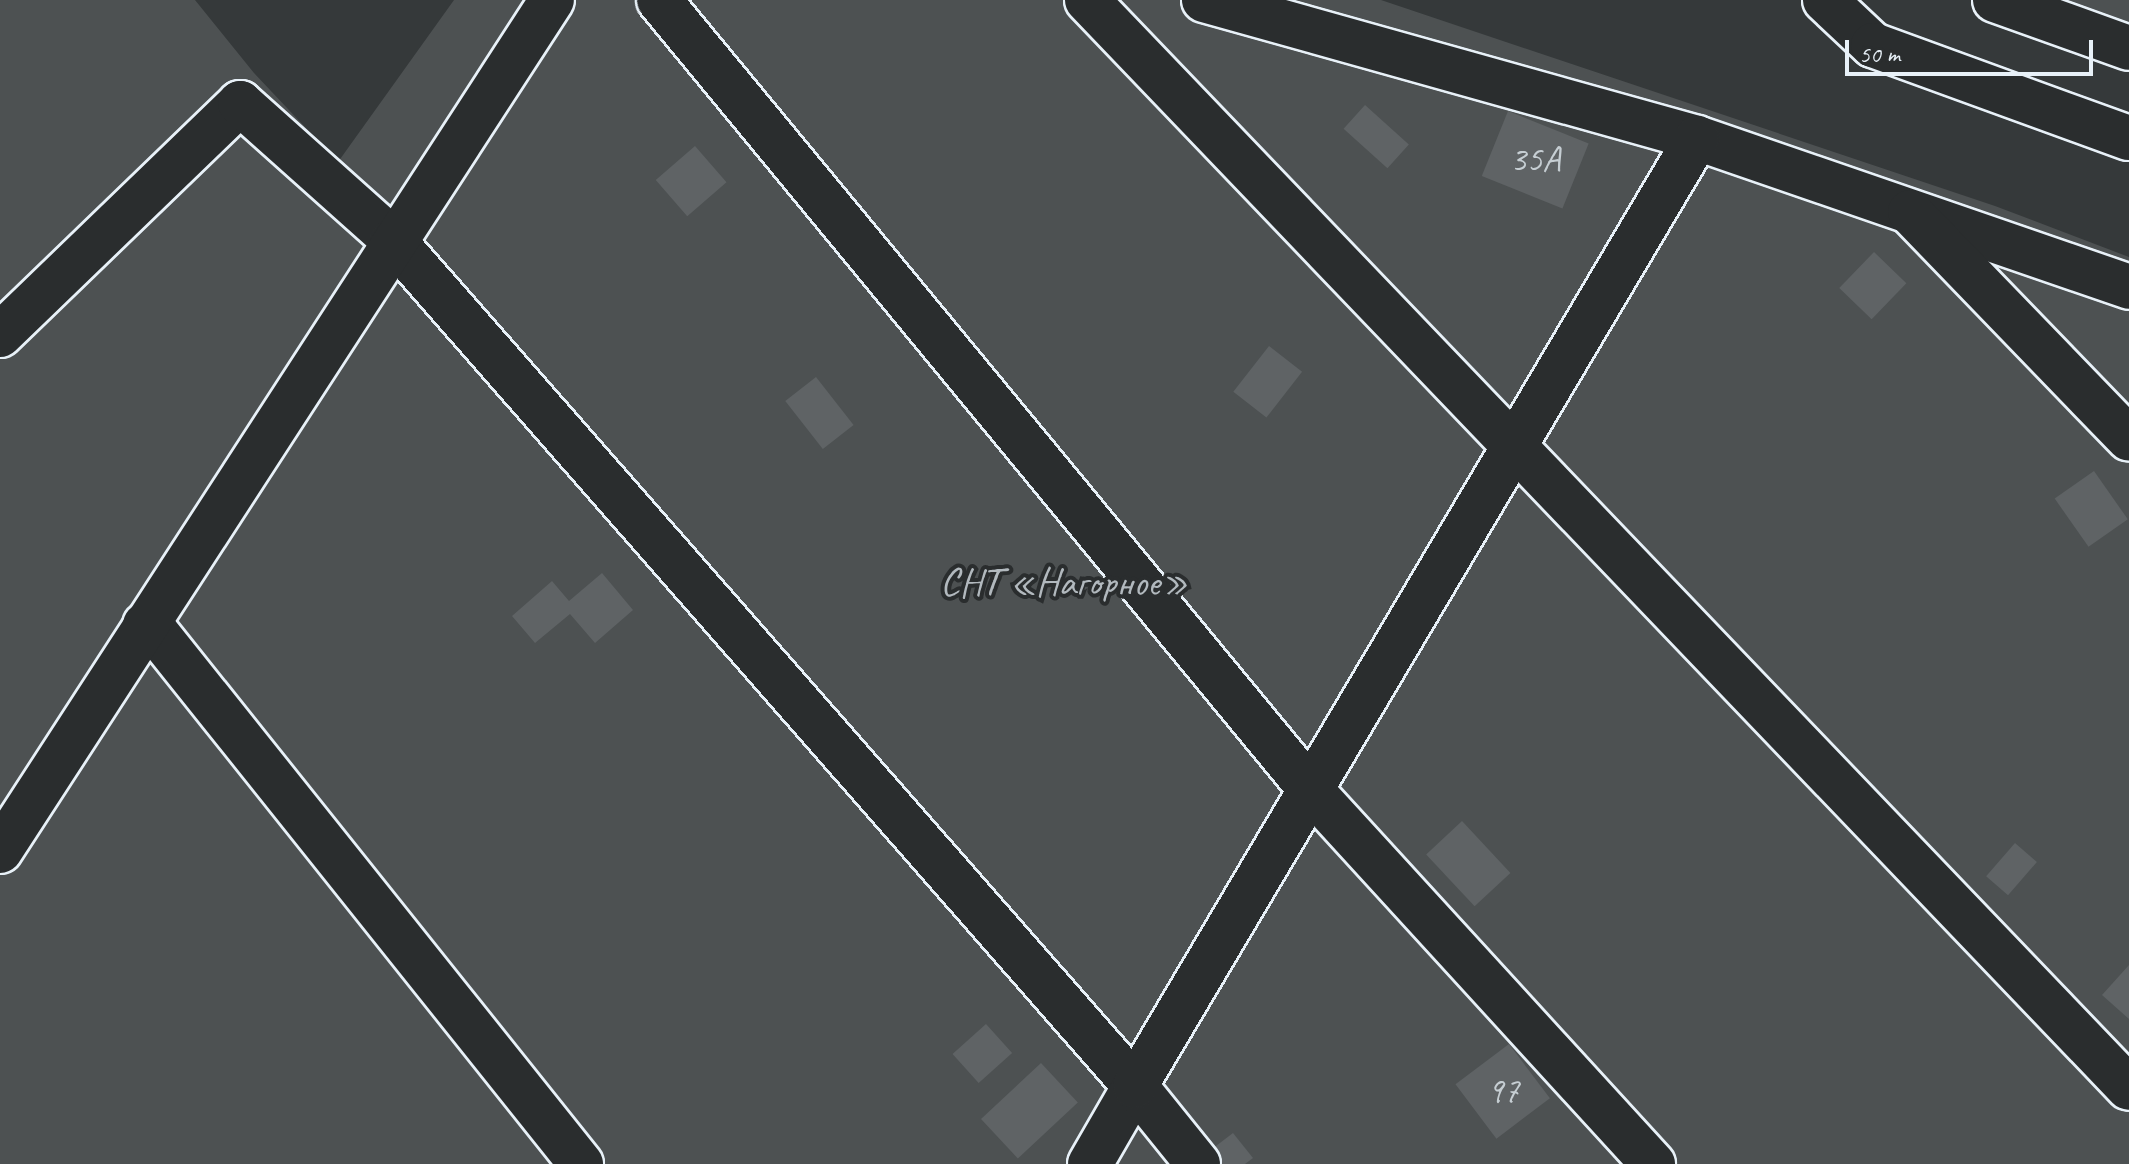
<!DOCTYPE html>
<html>
<head>
<meta charset="utf-8">
<style>
  body { margin:0 }
  #map { position:relative; width:2129px; height:1164px; overflow:hidden; background:#35393a; font-family:Caveat,sans-serif }
  div>[style] { position:absolute }
  .green>* { inset:0; background:#4d5152 }
  .building>* { inset:0; background:#5f6365; transform-origin:0 0 }
  .roads { filter:drop-shadow(2px 0 #e8f1f8) drop-shadow(-2px 0 #e8f1f8) drop-shadow(0 2px #e8f1f8) drop-shadow(0 -2px #e8f1f8) }
  .minor>* { height:44px; margin:-22px; padding:0 22px; transform-origin:22px; border-radius:22px; background:#2a2d2e }
  span { translate:-50% -50%; white-space:nowrap; text-align:center; line-height:1.15; -webkit-text-stroke:8px #2a2d2e; paint-order:stroke }
  .number-label { font-size:36px; color:#c6ced3 }
  .number-label span { -webkit-text-stroke-width:0 }
  .park-label { font-size:40px; color:#b2b9be }
  .scale { position:absolute; left:1845px; top:40px; width:248px; height:36px; box-sizing:border-box; border:4px solid #e8f1f8; border-top:0; padding-left:10px; font-size:24px; line-height:28px; white-space:nowrap; color:#e8f1f8; -webkit-text-stroke:6px #2a2d2e; paint-order:stroke }
</style>
</head>
<body>
<div id="map">
  <div class="green">
    <div style="clip-path:polygon(0 0,195px 0,254px 73px,338px 162px,454px 0,1381px 0,1995px 206px,2129px 257px,2129px 1164px,0 1164px)"></div>
    <div style="clip-path:polygon(1982px 0,2129px 0,2129px 55px)"></div>
  </div>
  <div class="building">
    <div style="left:1365px;top:105px;width:59px;height:32px;rotate:42deg"></div>
    <div style="left:1508px;top:111px;width:87px;height:70px;rotate:22deg"></div>
    <div style="left:695px;top:146px;width:48px;height:52px;rotate:49deg"></div>
    <div style="left:1874px;top:252px;width:45px;height:50px;rotate:44deg"></div>
    <div style="left:1269px;top:346px;width:42px;height:58px;rotate:38deg"></div>
    <div style="left:816px;top:377px;width:61px;height:39px;rotate:52deg"></div>
    <div style="left:2094px;top:471px;width:59px;height:48px;rotate:55deg"></div>
    <div style="clip-path:polygon(602px 573px,633px 610px,595px 643px,570px 614px,535px 643px,512px 616px,552px 581px,569px 601px)"></div>
    <div style="left:1462px;top:821px;width:71px;height:49px;rotate:47deg"></div>
    <div style="left:2015px;top:843px;width:29px;height:44px;rotate:41deg"></div>
    <div style="clip-path:polygon(2129px 965px,2129px 1019px,2102px 995px)"></div>
    <div style="left:986px;top:1024px;width:39px;height:45px;rotate:48deg"></div>
    <div style="left:1509px;top:1044px;width:68px;height:67px;rotate:53deg"></div>
    <div style="left:1041px;top:1063px;width:54px;height:82px;rotate:47deg"></div>
    <div style="clip-path:polygon(1233px 1133px,1253px 1158px,1245px 1164px,1217px 1164px,1208px 1152px)"></div>
  </div>
  <div class="roads">
    <div class="minor">
      <div style="left:659px;top:0;width:1024px;rotate:50.47deg"></div>
      <div style="left:1311px;top:790px;width:507px;rotate:47.56deg"></div>
      <div style="left:1087px;top:0;width:1506px;rotate:46.24deg"></div>
      <div style="left:1204px;top:0;width:512px;rotate:15.64deg"></div>
      <div style="left:1697px;top:138px;width:457px;rotate:19deg"></div>
      <div style="left:1825px;top:0;width:66px;rotate:43.2deg"></div>
      <div style="left:1873px;top:45px;width:272px;rotate:20deg"></div>
      <div style="left:1995px;top:0;width:142px;rotate:19.7deg"></div>
      <div style="left:1910px;top:212px;width:315px;rotate:46deg"></div>
      <div style="left:0;top:335px;width:334px;rotate:-44deg"></div>
      <div style="left:240px;top:103px;width:205px;rotate:41.8deg"></div>
      <div style="left:393px;top:240px;width:1125px;rotate:48.75deg"></div>
      <div style="left:1135px;top:1086px;width:90px;rotate:120deg"></div>
      <div style="left:145px;top:625px;width:13px;rotate:32deg"></div>
      <div style="left:156px;top:632px;width:681px;rotate:51.38deg"></div>
      <div style="left:0;top:851px;width:1014px;rotate:-57.03deg"></div>
      <div style="left:1198px;top:1164px;width:100px;rotate:-128.9deg"></div>
      <div style="left:1135px;top:1086px;width:1102px;rotate:-59.34deg"></div>
    </div>
  </div>
  <div class="number-label">
    <span style="left:1535px;top:160px">35А</span>
    <span style="left:1503px;top:1091px">97</span>
  </div>
  <div class="park-label">
    <span style="left:1064px;top:582px">СНТ «Нагорное»</span>
  </div>
  <div class="scale">50 m</div>
</div>
</body>
</html>
